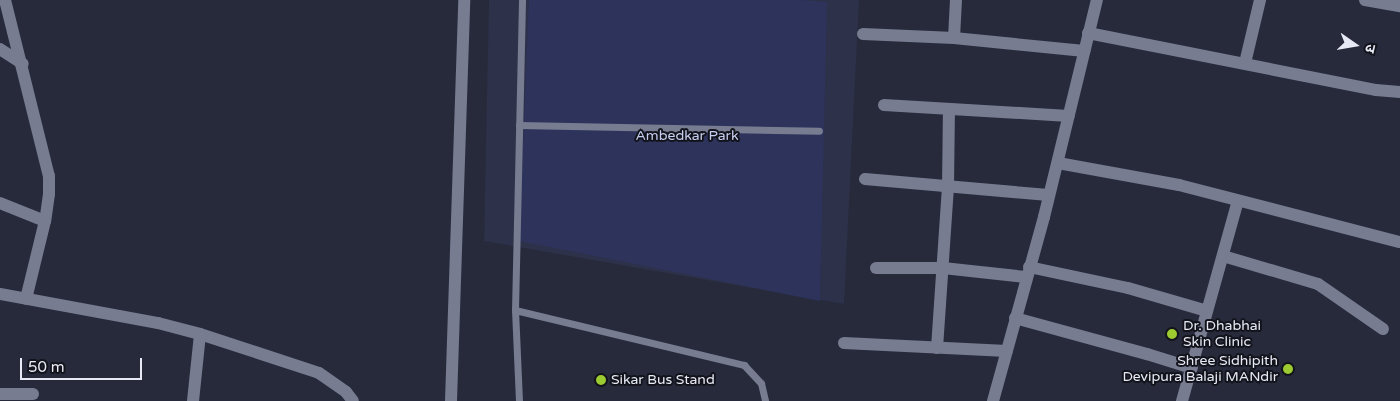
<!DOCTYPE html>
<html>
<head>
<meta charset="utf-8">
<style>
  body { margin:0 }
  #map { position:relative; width:1400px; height:401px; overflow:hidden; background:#272a3b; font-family:"Varela Round","Noto Sans Devanagari",sans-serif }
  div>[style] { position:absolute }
  .built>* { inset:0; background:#2d3149 }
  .green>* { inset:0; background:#2d335a }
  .lane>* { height:7px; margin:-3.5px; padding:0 3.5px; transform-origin:3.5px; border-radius:3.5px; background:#777c91 }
  .street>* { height:12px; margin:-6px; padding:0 6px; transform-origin:6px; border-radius:6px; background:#777c91 }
  .dots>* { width:14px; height:14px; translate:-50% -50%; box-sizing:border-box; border:2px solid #12131b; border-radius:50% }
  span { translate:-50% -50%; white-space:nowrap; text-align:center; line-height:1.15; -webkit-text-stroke:4px #12131b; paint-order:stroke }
  .park-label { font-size:14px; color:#c7cff1 }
  .poi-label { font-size:14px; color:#e7eaf5 }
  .left { translate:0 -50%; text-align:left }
  .right { translate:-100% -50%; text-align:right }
  .north { position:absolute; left:1330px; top:20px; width:50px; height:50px; -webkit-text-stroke:4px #12131b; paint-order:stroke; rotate:103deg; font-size:14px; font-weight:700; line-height:20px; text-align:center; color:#e7eaf5 }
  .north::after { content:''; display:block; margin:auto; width:18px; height:22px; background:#e7eaf5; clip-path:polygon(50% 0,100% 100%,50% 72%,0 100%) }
  .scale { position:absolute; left:20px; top:358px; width:122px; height:22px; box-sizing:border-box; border:2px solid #e7eaf5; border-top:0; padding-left:6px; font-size:15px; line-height:18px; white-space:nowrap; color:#e7eaf5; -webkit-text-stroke:4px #12131b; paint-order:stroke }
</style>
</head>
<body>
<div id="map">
  <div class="built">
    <div style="clip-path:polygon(489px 0,859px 0,844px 304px,484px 241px)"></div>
  </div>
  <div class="green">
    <div style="clip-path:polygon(529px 0,802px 0,827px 2px,820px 301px,519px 241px)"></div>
  </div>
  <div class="lane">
    <div style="left:519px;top:125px;width:300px;rotate:1.1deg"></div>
    <div style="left:515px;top:310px;width:236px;rotate:13.5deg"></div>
    <div style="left:744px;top:365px;width:25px;rotate:47deg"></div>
    <div style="left:761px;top:383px;width:18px;rotate:77deg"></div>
    <div style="left:519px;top:401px;width:91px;rotate:-92.5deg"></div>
    <div style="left:515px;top:310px;width:310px;rotate:-88.7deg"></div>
  </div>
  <div class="street">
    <div style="left:5px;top:0;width:181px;rotate:76deg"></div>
    <div style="left:49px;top:176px;width:18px;rotate:90deg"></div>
    <div style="left:49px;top:194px;width:27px;rotate:98deg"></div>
    <div style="left:45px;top:221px;width:80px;rotate:103.7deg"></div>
    <div style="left:1365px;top:0;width:36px;rotate:10deg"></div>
    <div style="left:1088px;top:33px;width:294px;rotate:11.2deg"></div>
    <div style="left:1376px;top:90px;width:24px;rotate:5deg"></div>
    <div style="left:863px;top:34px;width:91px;rotate:2.5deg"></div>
    <div style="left:954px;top:38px;width:131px;rotate:5.7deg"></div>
    <div style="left:954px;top:38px;width:38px;rotate:-87deg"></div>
    <div style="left:0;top:49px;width:27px;rotate:33deg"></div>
    <div style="left:1245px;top:63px;width:65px;rotate:-76.6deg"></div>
    <div style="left:884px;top:105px;width:185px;rotate:3.4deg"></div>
    <div style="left:1058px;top:163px;width:123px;rotate:10.3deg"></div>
    <div style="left:1179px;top:185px;width:228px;rotate:14.5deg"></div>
    <div style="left:865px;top:179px;width:184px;rotate:5deg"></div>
    <div style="left:0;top:203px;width:48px;rotate:21.8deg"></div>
    <div style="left:1223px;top:256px;width:99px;rotate:16.4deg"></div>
    <div style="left:1318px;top:284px;width:79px;rotate:34.7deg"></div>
    <div style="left:1029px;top:267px;width:101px;rotate:12deg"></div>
    <div style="left:1128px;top:288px;width:82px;rotate:16.2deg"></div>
    <div style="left:876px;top:268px;width:67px"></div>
    <div style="left:943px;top:268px;width:83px;rotate:6.2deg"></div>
    <div style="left:0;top:294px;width:161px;rotate:10.4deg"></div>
    <div style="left:158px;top:323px;width:43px;rotate:14.7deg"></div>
    <div style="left:200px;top:334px;width:125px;rotate:18.1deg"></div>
    <div style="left:319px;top:373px;width:33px;rotate:35deg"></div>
    <div style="left:346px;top:392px;width:11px;rotate:52deg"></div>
    <div style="left:1015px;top:318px;width:137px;rotate:15.3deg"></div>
    <div style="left:1147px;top:354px;width:47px;rotate:17.3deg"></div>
    <div style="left:844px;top:343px;width:163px;rotate:2.8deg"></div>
    <div style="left:937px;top:348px;width:161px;rotate:-86.1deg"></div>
    <div style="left:948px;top:187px;width:78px;rotate:-89.3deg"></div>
    <div style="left:0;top:394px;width:33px"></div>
    <div style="left:193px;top:401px;width:67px;rotate:-84deg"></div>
    <div style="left:451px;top:401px;width:401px;rotate:-88.1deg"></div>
    <div style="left:993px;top:401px;width:191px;rotate:-74.5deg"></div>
    <div style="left:1044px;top:217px;width:223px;rotate:-76.3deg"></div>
    <div style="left:1182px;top:401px;width:208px;rotate:-74.4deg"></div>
  </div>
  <div class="dots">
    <div style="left:1172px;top:334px;background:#9cca31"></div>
    <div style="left:1288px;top:369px;background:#9cca31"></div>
    <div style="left:601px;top:380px;background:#9cca31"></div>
  </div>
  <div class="park-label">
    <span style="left:687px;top:136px">Ambedkar Park</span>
  </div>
  <div class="poi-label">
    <span class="left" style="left:1183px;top:334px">Dr. Dhabhai<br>Skin Clinic</span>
    <span class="right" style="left:1278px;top:369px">Shree Sidhipith<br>Devipura Balaji MANdir</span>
    <span class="left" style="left:611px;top:380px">Sikar Bus Stand</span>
  </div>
  <div class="north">उ</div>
  <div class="scale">50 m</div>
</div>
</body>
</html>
